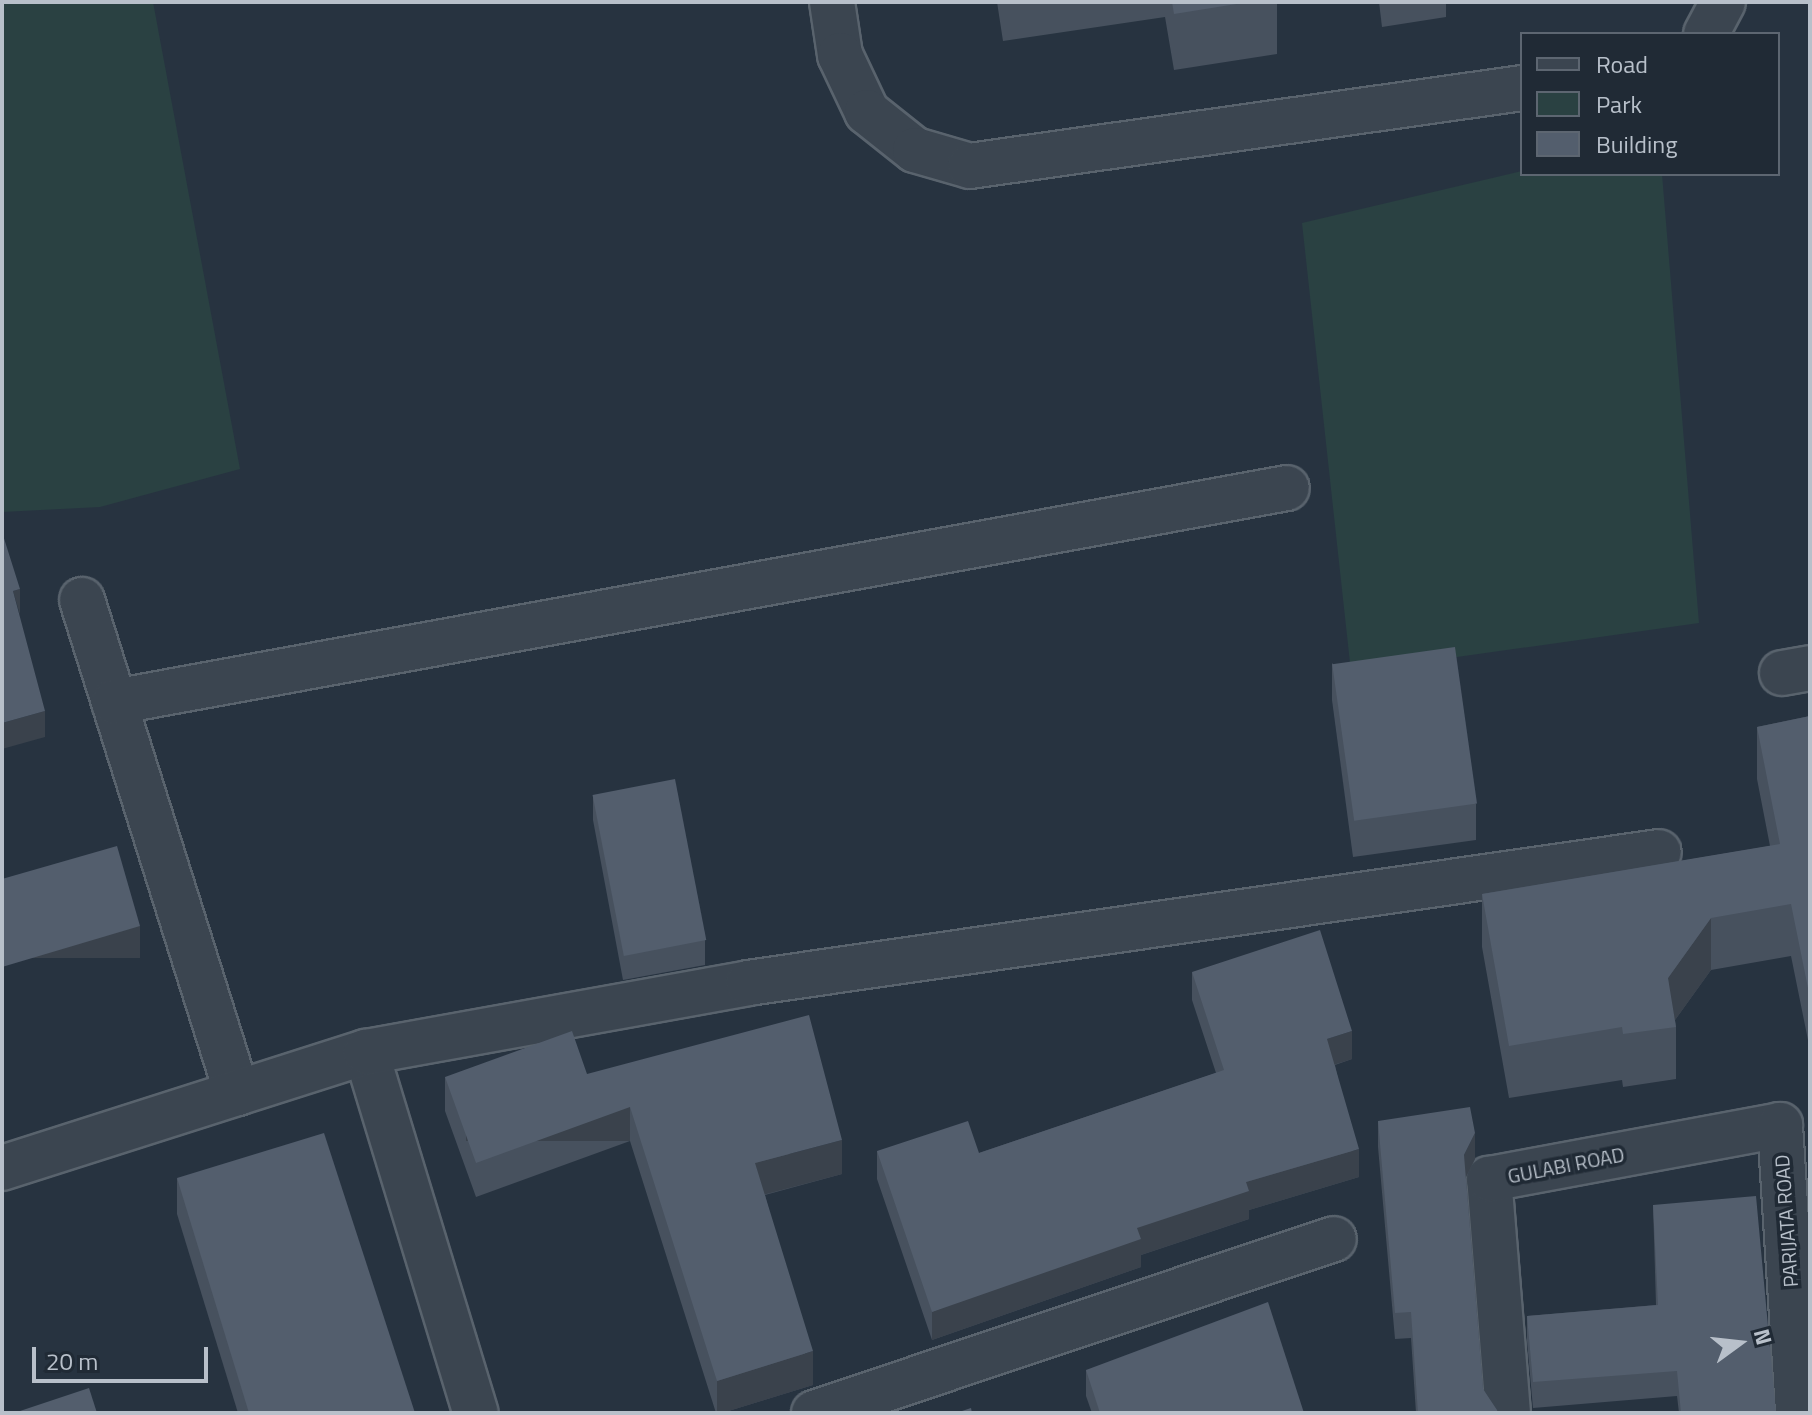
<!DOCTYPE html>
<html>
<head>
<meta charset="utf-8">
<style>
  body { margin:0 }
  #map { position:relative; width:1812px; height:1415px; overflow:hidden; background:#273340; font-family:"Titillium Web",sans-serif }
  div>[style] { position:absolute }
  .green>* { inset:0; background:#2a4142 }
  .roads { filter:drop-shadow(2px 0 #59636d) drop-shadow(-2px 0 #59636d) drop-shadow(0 2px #59636d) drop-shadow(0 -2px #59636d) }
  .minor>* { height:44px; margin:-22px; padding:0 22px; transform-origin:22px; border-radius:22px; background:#3b4550 }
  .wall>* { inset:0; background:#47515e }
  .shaded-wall>* { inset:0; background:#3a424c; transform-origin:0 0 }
  .building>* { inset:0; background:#535e6d; transform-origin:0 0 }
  span { translate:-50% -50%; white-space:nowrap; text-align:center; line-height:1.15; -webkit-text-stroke:7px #202a35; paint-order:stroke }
  .street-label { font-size:20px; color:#b8c0ca }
  .frame { position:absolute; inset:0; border:4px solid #b8c0ca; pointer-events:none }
  .legend { position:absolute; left:1520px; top:32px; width:260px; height:144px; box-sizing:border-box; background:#202a35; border:2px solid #5d6671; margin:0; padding:10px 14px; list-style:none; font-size:24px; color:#b8c0ca }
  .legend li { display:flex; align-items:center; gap:16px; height:40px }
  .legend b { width:40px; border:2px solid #5d6671 }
  .north { position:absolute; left:1700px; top:1303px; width:80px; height:80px; -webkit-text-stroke:6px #202a35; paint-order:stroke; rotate:75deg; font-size:22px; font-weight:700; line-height:32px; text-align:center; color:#b8c0ca }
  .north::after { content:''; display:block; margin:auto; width:28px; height:36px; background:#b8c0ca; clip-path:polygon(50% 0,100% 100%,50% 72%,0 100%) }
  .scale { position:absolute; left:32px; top:1347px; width:176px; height:36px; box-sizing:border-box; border:4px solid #b8c0ca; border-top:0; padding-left:10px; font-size:24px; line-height:28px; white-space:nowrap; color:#b8c0ca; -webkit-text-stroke:6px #202a35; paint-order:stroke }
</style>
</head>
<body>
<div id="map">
  <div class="green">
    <div style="clip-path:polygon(2px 2px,153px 2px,240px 469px,100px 507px,2px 512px)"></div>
    <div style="clip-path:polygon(1522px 171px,1662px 174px,1699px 623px,1351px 672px,1302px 223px)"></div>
  </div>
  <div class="roads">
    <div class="minor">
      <div style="left:832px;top:2px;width:54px;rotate:81.4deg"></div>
      <div style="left:840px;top:55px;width:63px;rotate:64.7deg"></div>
      <div style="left:867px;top:112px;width:61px;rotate:38.4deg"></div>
      <div style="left:915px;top:150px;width:57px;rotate:16.2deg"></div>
      <div style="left:970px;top:166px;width:557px;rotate:-8.04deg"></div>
      <div style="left:1706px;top:34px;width:36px;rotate:-62deg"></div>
      <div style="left:82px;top:600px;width:517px;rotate:72.55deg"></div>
      <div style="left:1782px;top:673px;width:28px;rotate:-10deg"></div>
      <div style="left:114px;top:702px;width:1192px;rotate:-10.34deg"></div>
      <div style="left:366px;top:1052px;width:377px;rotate:73.1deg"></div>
      <div style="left:2px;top:1168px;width:382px;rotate:-17.7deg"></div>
      <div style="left:366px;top:1052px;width:388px;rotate:-10.2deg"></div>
      <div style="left:748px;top:983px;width:920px;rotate:-8.18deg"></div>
      <div style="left:814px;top:1413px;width:548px;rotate:-18.5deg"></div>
      <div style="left:1508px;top:1413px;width:235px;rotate:-94.6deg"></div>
      <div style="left:1489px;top:1179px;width:296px;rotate:-10.5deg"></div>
      <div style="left:1780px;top:1125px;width:289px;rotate:86.4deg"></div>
    </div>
  </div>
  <div class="wall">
    <div style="clip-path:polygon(997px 2px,1277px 2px,1277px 54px,1174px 70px,1165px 17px,1003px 41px)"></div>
    <div style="clip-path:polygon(1379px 2px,1446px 2px,1446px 17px,1382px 27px)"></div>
    <div style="clip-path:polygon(1332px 663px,1476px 804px,1476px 840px,1353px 857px,1332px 700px)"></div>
    <div style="clip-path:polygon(1810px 716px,1810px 1050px,1791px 956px,1711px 970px,1675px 1020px,1676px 1027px,1676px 1079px,1623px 1087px,1622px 1080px,1509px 1098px,1482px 947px,1482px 894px,1770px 846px,1757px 779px,1757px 727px)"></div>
    <div style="clip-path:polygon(593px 795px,705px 940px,705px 965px,623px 980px,593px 820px)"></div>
    <div style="clip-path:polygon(1192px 972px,1352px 1059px,1335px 1065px,1359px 1177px,1249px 1210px,1249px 1219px,1141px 1255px,1141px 1267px,932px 1340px,877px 1179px,877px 1151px,979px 1153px,1216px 1073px,1192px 1000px)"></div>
    <div style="clip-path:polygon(587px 1074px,842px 1174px,765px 1195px,813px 1385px,722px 1413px,716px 1413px,630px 1141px,476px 1197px,445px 1111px,445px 1077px)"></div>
    <div style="clip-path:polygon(1378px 1121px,1475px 1159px,1466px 1177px,1483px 1389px,1498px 1413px,1416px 1413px,1411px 1338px,1395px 1339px,1378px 1147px)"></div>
    <div style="clip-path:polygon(177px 1178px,415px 1413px,238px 1413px,177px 1214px)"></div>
    <div style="clip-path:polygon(1653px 1205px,1776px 1413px,1679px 1413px,1677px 1396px,1533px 1408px,1527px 1341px,1527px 1316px,1656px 1305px)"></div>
    <div style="clip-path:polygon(1086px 1370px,1304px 1413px,1092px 1413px,1086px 1396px)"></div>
  </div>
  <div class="shaded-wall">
    <div style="clip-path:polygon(20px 589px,20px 615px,13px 591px)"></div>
    <div style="clip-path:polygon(45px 711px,45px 737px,2px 749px,2px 723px)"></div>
    <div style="clip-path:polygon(1711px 918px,1711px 970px,1670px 1027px,1668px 978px)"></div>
    <div style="left:140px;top:926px;width:32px;height:144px;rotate:90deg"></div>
    <div style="clip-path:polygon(1352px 1031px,1352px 1059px,1327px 1067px,1327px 1039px)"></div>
    <div style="left:630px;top:1107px;width:34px;height:164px;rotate:90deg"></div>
    <div style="clip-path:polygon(1475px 1133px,1475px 1159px,1464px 1181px,1464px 1155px)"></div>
    <div style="clip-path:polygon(842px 1140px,842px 1174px,755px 1197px,755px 1163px)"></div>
    <div style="clip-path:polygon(1359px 1149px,1359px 1177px,1249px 1210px,1249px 1219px,1141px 1255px,1141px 1267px,932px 1340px,932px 1312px,1246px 1182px)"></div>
    <div style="clip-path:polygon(813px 1351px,813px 1385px,722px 1413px,717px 1413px,717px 1381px)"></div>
  </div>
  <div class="building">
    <div style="clip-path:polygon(1172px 2px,1249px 2px,1174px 14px)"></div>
    <div style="clip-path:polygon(2px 532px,20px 589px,13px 591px,45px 711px,2px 723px)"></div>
    <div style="left:1455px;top:647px;width:158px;height:124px;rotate:82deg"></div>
    <div style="clip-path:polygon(1810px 716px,1810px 998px,1791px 904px,1711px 918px,1668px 978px,1676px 1027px,1623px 1034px,1622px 1027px,1509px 1046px,1482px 894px,1780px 844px,1757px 727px)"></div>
    <div style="left:675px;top:779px;width:164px;height:84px;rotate:79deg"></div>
    <div style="clip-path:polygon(117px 846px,140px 926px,2px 967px,2px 879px)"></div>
    <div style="clip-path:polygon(1320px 930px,1352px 1031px,1327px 1039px,1359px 1149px,1246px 1182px,1249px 1191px,1137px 1228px,1141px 1239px,932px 1312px,877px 1151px,968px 1121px,979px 1153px,1224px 1070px,1192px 972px)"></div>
    <div style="clip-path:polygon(809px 1015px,842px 1140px,755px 1163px,813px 1351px,717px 1381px,630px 1107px,476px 1163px,445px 1077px,572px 1031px,587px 1074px)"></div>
    <div style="clip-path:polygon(1470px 1107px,1475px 1133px,1464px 1155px,1483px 1389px,1497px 1410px,1498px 1413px,1418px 1413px,1411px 1312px,1395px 1313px,1378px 1121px)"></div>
    <div style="clip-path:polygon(324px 1133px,415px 1413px,249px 1413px,177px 1178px)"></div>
    <div style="clip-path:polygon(1756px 1196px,1776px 1413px,1681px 1413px,1677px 1371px,1533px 1382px,1527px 1316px,1658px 1305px,1653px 1205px)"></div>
    <div style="clip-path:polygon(1268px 1302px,1304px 1413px,1100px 1413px,1086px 1370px)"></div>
    <div style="clip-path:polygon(89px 1388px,97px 1413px,14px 1413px)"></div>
    <div style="clip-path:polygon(971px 1408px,972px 1413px,956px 1413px)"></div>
  </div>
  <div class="street-label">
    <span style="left:1566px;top:1165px;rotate:-11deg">GULABI ROAD</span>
    <span style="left:1786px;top:1221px;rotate:-94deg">PARIJATA ROAD</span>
  </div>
  <div class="frame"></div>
  <ul class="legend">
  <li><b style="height:10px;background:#3b4550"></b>Road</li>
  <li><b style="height:22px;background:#2a4142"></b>Park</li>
  <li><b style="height:22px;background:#535e6d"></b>Building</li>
  </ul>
  <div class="north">N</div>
  <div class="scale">20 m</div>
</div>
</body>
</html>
